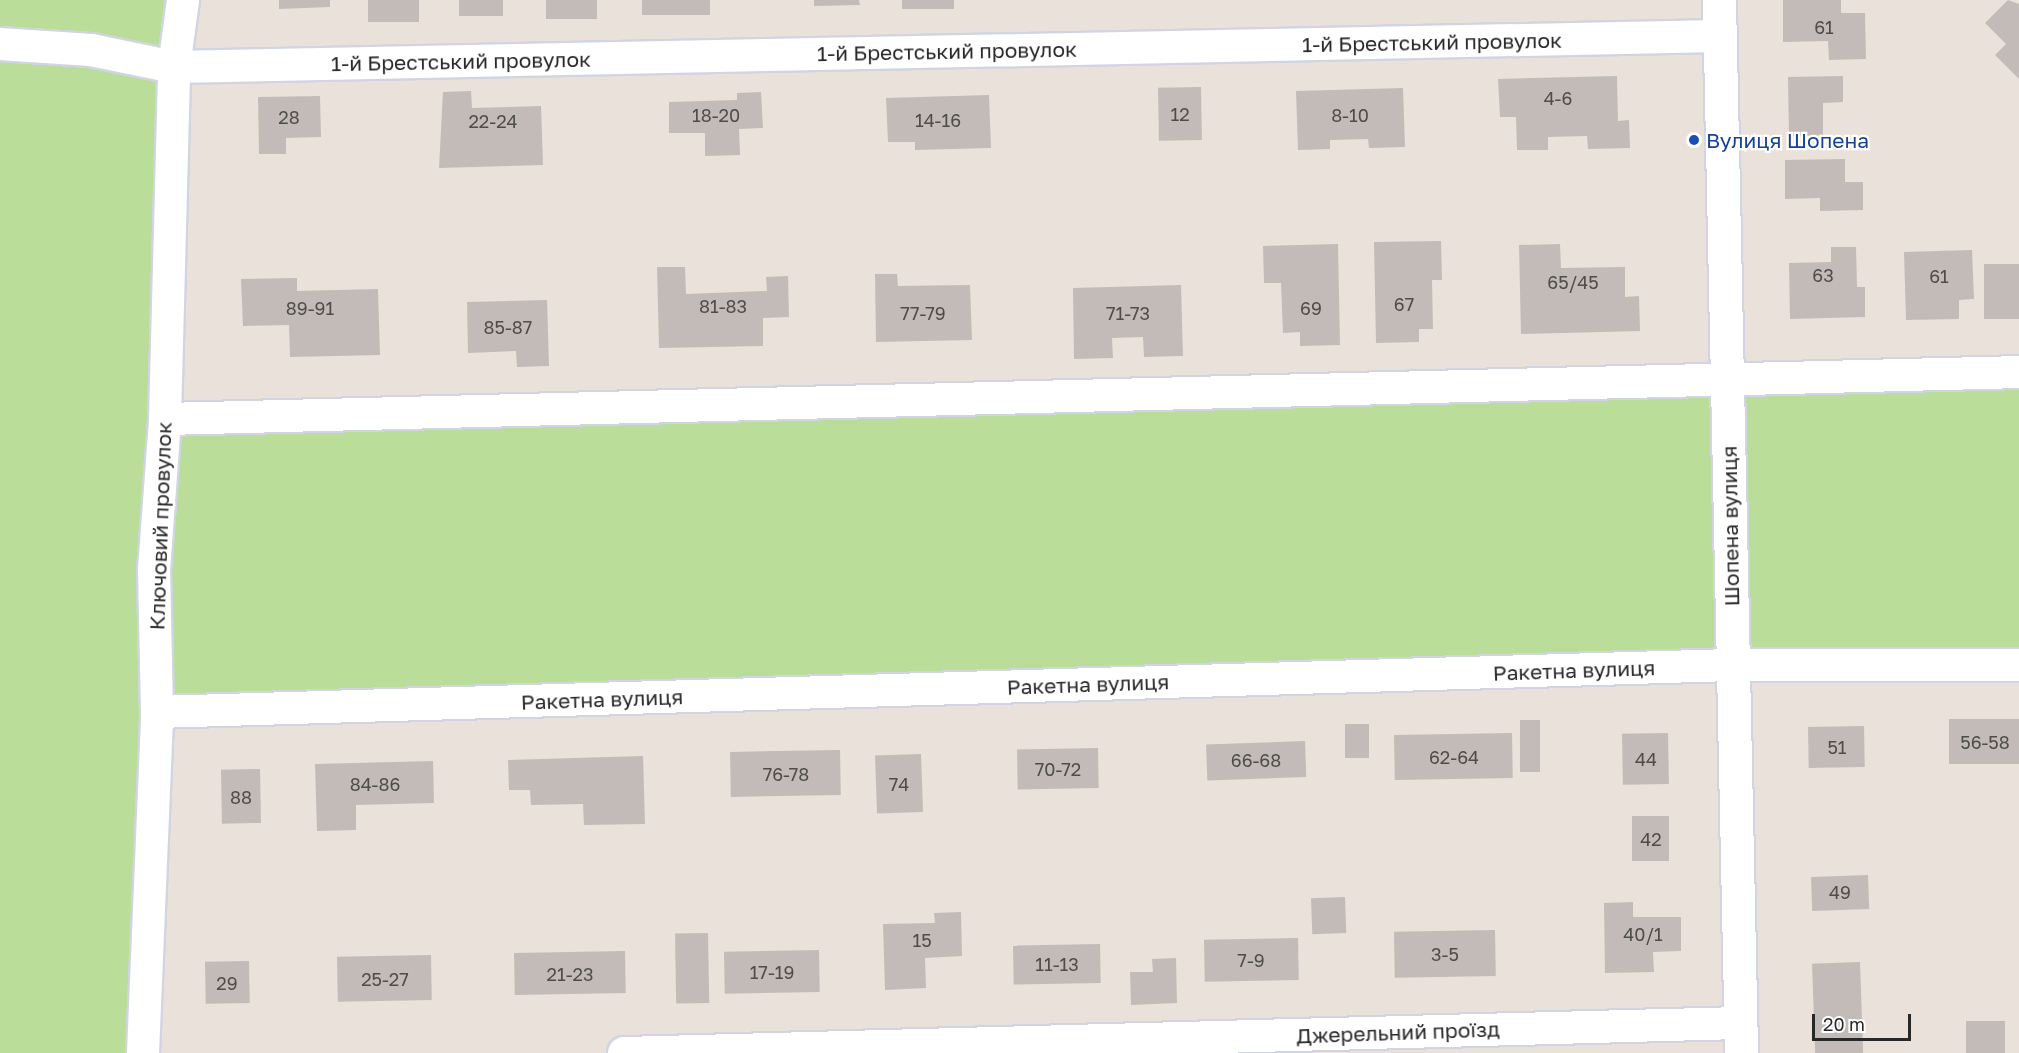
<!DOCTYPE html>
<html>
<head>
<meta charset="utf-8">
<style>
  body { margin:0 }
  #map { position:relative; width:2019px; height:1053px; overflow:hidden; background:#eae1da; font-family:"Golos Text",sans-serif }
  div>[style] { position:absolute }
  .green>* { inset:0; background:#bade99 }
  .building>* { inset:0; background:#c2bbb7; transform-origin:0 0 }
  .roads { filter:drop-shadow(2px 0 #d0d5e1) drop-shadow(-2px 0 #d0d5e1) drop-shadow(0 2px #d0d5e1) drop-shadow(0 -2px #d0d5e1) }
  .minor>* { height:32px; margin:-16px; padding:0 16px; transform-origin:16px; border-radius:16px; background:#fff }
  .tertiary>* { height:33px; margin:-16.5px; padding:0 16.5px; transform-origin:16.5px; border-radius:16.5px; background:#fff }
  .dots>* { width:16px; height:16px; translate:-50% -50%; box-sizing:border-box; border:3px solid #fff; border-radius:50% }
  span { translate:-50% -50%; white-space:nowrap; text-align:center; line-height:1.15; -webkit-text-stroke:4.5px #fff; paint-order:stroke }
  .number-label { font-size:18px; color:#4e4d4c }
  .number-label span { -webkit-text-stroke-width:0 }
  .street-label { font-size:21px; color:#282828 }
  .transit-label { font-size:21px; color:#164399 }
  .left { translate:0 -50%; text-align:left }
  .scale { position:absolute; left:1812px; top:1014px; width:99px; height:27px; box-sizing:border-box; border:3px solid #282828; border-top:0; padding-left:8px; font-size:18px; line-height:21px; white-space:nowrap; color:#282828; -webkit-text-stroke:4px #fff; paint-order:stroke }
</style>
</head>
<body>
<div id="map">
  <div class="green">
    <div style="clip-path:polygon(0 0,170px 0,151px 435px,2019px 388px,2019px 653px,143px 701px,131px 1053px,0 1053px)"></div>
  </div>
  <div class="building">
    <div style="clip-path:polygon(279px 0,330px 0,330px 7px,279px 9px)"></div>
    <div style="left:368px;top:0;width:51px;height:22px"></div>
    <div style="left:459px;top:0;width:44px;height:16px"></div>
    <div style="left:546px;top:0;width:51px;height:19px"></div>
    <div style="left:642px;top:0;width:68px;height:15px"></div>
    <div style="clip-path:polygon(814px 0,859px 0,860px 5px,814px 6px)"></div>
    <div style="left:902px;top:0;width:52px;height:9px"></div>
    <div style="clip-path:polygon(1783px 0,1841px 0,1841px 13px,1865px 13px,1866px 59px,1829px 60px,1828px 41px,1783px 42px)"></div>
    <div style="clip-path:polygon(2008px 0,2019px 4px,2019px 79px,1995px 55px,2006px 44px,1985px 23px)"></div>
    <div style="clip-path:polygon(1617px 76px,1618px 121px,1629px 120px,1630px 148px,1588px 149px,1587px 136px,1548px 137px,1548px 150px,1517px 150px,1516px 117px,1500px 117px,1498px 79px)"></div>
    <div style="clip-path:polygon(1843px 76px,1843px 102px,1823px 103px,1823px 135px,1789px 137px,1788px 77px)"></div>
    <div style="left:1201px;top:87px;width:53px;height:43px;rotate:89deg"></div>
    <div style="clip-path:polygon(1403px 88px,1405px 147px,1369px 148px,1368px 139px,1330px 140px,1330px 149px,1298px 150px,1296px 91px)"></div>
    <div style="clip-path:polygon(471px 91px,472px 108px,541px 106px,543px 165px,439px 168px,443px 92px)"></div>
    <div style="clip-path:polygon(761px 92px,763px 128px,739px 129px,740px 155px,705px 156px,705px 133px,669px 133px,669px 102px,737px 100px,737px 93px)"></div>
    <div style="clip-path:polygon(989px 95px,991px 148px,915px 150px,915px 142px,888px 142px,886px 98px)"></div>
    <div style="clip-path:polygon(320px 96px,321px 137px,286px 138px,286px 154px,259px 154px,258px 97px)"></div>
    <div style="clip-path:polygon(1845px 159px,1845px 182px,1863px 182px,1863px 210px,1820px 211px,1820px 198px,1785px 199px,1785px 160px)"></div>
    <div style="clip-path:polygon(1441px 241px,1442px 280px,1432px 280px,1433px 329px,1419px 329px,1419px 342px,1376px 343px,1374px 242px)"></div>
    <div style="clip-path:polygon(1338px 244px,1340px 345px,1300px 346px,1300px 332px,1283px 333px,1281px 283px,1264px 283px,1263px 246px)"></div>
    <div style="clip-path:polygon(1560px 244px,1561px 268px,1625px 267px,1625px 297px,1639px 296px,1640px 331px,1521px 334px,1519px 245px)"></div>
    <div style="clip-path:polygon(1831px 247px,1856px 247px,1857px 287px,1865px 287px,1865px 317px,1790px 319px,1789px 263px,1831px 262px)"></div>
    <div style="clip-path:polygon(1972px 250px,1974px 299px,1959px 300px,1959px 319px,1906px 320px,1904px 252px)"></div>
    <div style="left:2019px;top:264px;width:55px;height:35px;rotate:90deg"></div>
    <div style="clip-path:polygon(657px 267px,685px 267px,686px 294px,767px 291px,766px 277px,788px 276px,789px 317px,763px 318px,763px 346px,659px 348px)"></div>
    <div style="clip-path:polygon(875px 274px,897px 274px,898px 286px,970px 285px,972px 340px,876px 342px)"></div>
    <div style="clip-path:polygon(297px 278px,297px 291px,378px 289px,380px 355px,290px 357px,289px 325px,243px 326px,241px 279px)"></div>
    <div style="clip-path:polygon(1181px 285px,1183px 356px,1144px 357px,1143px 337px,1112px 338px,1113px 358px,1074px 359px,1073px 288px)"></div>
    <div style="clip-path:polygon(547px 300px,549px 366px,517px 367px,516px 351px,468px 353px,467px 302px)"></div>
    <div style="left:2019px;top:719px;width:45px;height:70px;rotate:90deg"></div>
    <div style="left:1520px;top:720px;width:20px;height:52px"></div>
    <div style="left:1345px;top:724px;width:24px;height:34px"></div>
    <div style="left:1864px;top:726px;width:41px;height:56px;rotate:89deg"></div>
    <div style="left:1512px;top:733px;width:45px;height:118px;rotate:89deg"></div>
    <div style="left:1668px;top:733px;width:51px;height:46px;rotate:89deg"></div>
    <div style="left:1305px;top:741px;width:36px;height:99px;rotate:88deg"></div>
    <div style="left:1098px;top:748px;width:40px;height:81px;rotate:89deg"></div>
    <div style="left:840px;top:750px;width:45px;height:110px;rotate:89deg"></div>
    <div style="left:921px;top:754px;width:58px;height:46px;rotate:88deg"></div>
    <div style="clip-path:polygon(643px 756px,645px 824px,584px 825px,583px 804px,531px 805px,530px 790px,509px 790px,508px 760px)"></div>
    <div style="clip-path:polygon(433px 761px,434px 803px,356px 805px,356px 830px,317px 831px,315px 764px)"></div>
    <div style="left:260px;top:769px;width:54px;height:39px;rotate:89deg"></div>
    <div style="left:1669px;top:816px;width:45px;height:37px;rotate:90deg"></div>
    <div style="left:1868px;top:875px;width:34px;height:57px;rotate:88deg"></div>
    <div style="left:1345px;top:897px;width:36px;height:34px;rotate:88deg"></div>
    <div style="clip-path:polygon(1633px 902px,1633px 917px,1681px 917px,1681px 951px,1653px 952px,1654px 972px,1605px 973px,1604px 903px)"></div>
    <div style="clip-path:polygon(961px 912px,962px 956px,925px 958px,926px 988px,885px 990px,883px 924px,935px 923px,934px 913px)"></div>
    <div style="left:1495px;top:930px;width:46px;height:101px;rotate:89deg"></div>
    <div style="left:708px;top:933px;width:70px;height:33px;rotate:89deg"></div>
    <div style="left:1298px;top:938px;width:42px;height:94px;rotate:89deg"></div>
    <div style="left:1100px;top:944px;width:39px;height:87px;rotate:89deg"></div>
    <div style="left:819px;top:950px;width:42px;height:95px;rotate:89deg"></div>
    <div style="left:625px;top:951px;width:42px;height:111px;rotate:89deg"></div>
    <div style="left:431px;top:955px;width:45px;height:94px;rotate:89deg"></div>
    <div style="clip-path:polygon(1176px 958px,1177px 1003px,1131px 1005px,1130px 972px,1153px 972px,1152px 959px)"></div>
    <div style="left:249px;top:961px;width:42px;height:44px;rotate:89deg"></div>
    <div style="left:1860px;top:962px;width:91px;height:48px;rotate:88deg"></div>
    <div style="left:1966px;top:1021px;width:39px;height:32px"></div>
  </div>
  <div class="roads">
    <div class="minor">
      <div style="left:0;top:44px;width:91px;rotate:3.8deg"></div>
      <div style="left:91px;top:50px;width:85px;rotate:11.6deg"></div>
      <div style="left:174px;top:67px;width:1546px;rotate:-1.15deg"></div>
      <div style="left:165px;top:419px;width:1855px;rotate:-1.45deg"></div>
      <div style="left:157px;top:712px;width:1577px;rotate:-1.71deg"></div>
      <div style="left:1733px;top:665px;width:286px"></div>
      <div style="left:143px;top:1053px;width:341px;rotate:-87.6deg"></div>
      <div style="left:157px;top:712px;width:142px;rotate:-91.2deg"></div>
      <div style="left:154px;top:570px;width:151px;rotate:-85.8deg"></div>
      <div style="left:165px;top:419px;width:352px;rotate:-88.5deg"></div>
      <div style="left:174px;top:67px;width:68px;rotate:-82.3deg"></div>
      <div style="left:624px;top:1053px;width:1116px;rotate:-1.54deg"></div>
    </div>
    <div class="tertiary">
      <div style="left:1719px;top:0;width:1053px;rotate:88.8deg"></div>
    </div>
  </div>
  <div class="dots">
    <div style="left:1694px;top:140px;background:#1a4fb4"></div>
  </div>
  <div class="number-label">
    <span style="left:1824px;top:27px">61</span>
    <span style="left:1558px;top:98px">4-6</span>
    <span style="left:1180px;top:114px">12</span>
    <span style="left:716px;top:115px">18-20</span>
    <span style="left:1350px;top:115px">8-10</span>
    <span style="left:289px;top:117px">28</span>
    <span style="left:938px;top:120px">14-16</span>
    <span style="left:493px;top:121px">22-24</span>
    <span style="left:1823px;top:275px">63</span>
    <span style="left:1939px;top:276px">61</span>
    <span style="left:1573px;top:282px">65/45</span>
    <span style="left:1404px;top:304px">67</span>
    <span style="left:723px;top:306px">81-83</span>
    <span style="left:310px;top:308px">89-91</span>
    <span style="left:1311px;top:308px">69</span>
    <span style="left:923px;top:313px">77-79</span>
    <span style="left:1128px;top:313px">71-73</span>
    <span style="left:508px;top:327px">85-87</span>
    <span style="left:1985px;top:742px">56-58</span>
    <span style="left:1837px;top:747px">51</span>
    <span style="left:1454px;top:757px">62-64</span>
    <span style="left:1646px;top:759px">44</span>
    <span style="left:1256px;top:760px">66-68</span>
    <span style="left:1058px;top:769px">70-72</span>
    <span style="left:786px;top:774px">76-78</span>
    <span style="left:375px;top:784px">84-86</span>
    <span style="left:899px;top:784px">74</span>
    <span style="left:241px;top:797px">88</span>
    <span style="left:1651px;top:839px">42</span>
    <span style="left:1840px;top:892px">49</span>
    <span style="left:1643px;top:934px">40/1</span>
    <span style="left:922px;top:940px">15</span>
    <span style="left:1445px;top:954px">3-5</span>
    <span style="left:1251px;top:960px">7-9</span>
    <span style="left:1057px;top:964px">11-13</span>
    <span style="left:772px;top:972px">17-19</span>
    <span style="left:570px;top:974px">21-23</span>
    <span style="left:385px;top:979px">25-27</span>
    <span style="left:227px;top:983px">29</span>
  </div>
  <div class="street-label">
    <span style="left:1432px;top:42px;rotate:-1deg">1-й Брестський провулок</span>
    <span style="left:947px;top:51px;rotate:-1deg">1-й Брестський провулок</span>
    <span style="left:461px;top:61px;rotate:-1deg">1-й Брестський провулок</span>
    <span style="left:160px;top:526px;rotate:-88deg">Ключовий провулок</span>
    <span style="left:1730px;top:526px;rotate:-91deg">Шопена вулиця</span>
    <span style="left:1574px;top:670px;rotate:-2deg">Ракетна вулиця</span>
    <span style="left:1088px;top:684px;rotate:-2deg">Ракетна вулиця</span>
    <span style="left:602px;top:699px;rotate:-2deg">Ракетна вулиця</span>
    <span style="left:1398px;top:1032px;rotate:-2deg">Джерельний проїзд</span>
  </div>
  <div class="transit-label">
    <span class="left" style="left:1706px;top:140px">Вулиця Шопена</span>
  </div>
  <div class="scale">20 m</div>
</div>
</body>
</html>
